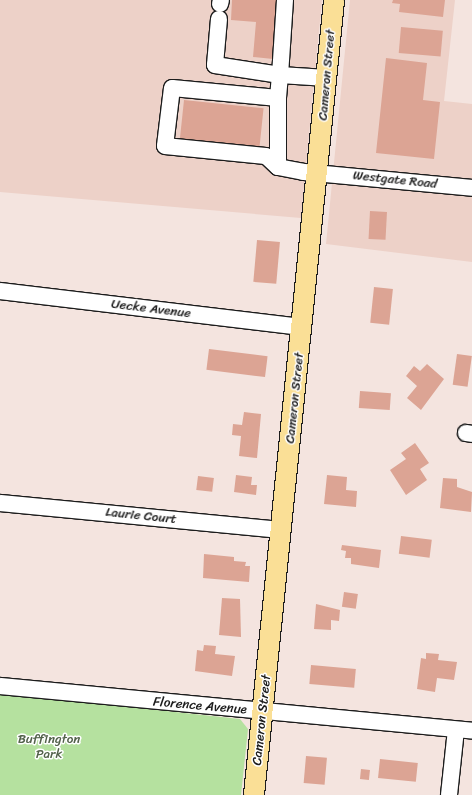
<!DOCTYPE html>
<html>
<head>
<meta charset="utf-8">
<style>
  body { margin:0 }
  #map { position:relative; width:472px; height:795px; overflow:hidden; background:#f4e4df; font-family:Sriracha,sans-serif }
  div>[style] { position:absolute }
  .built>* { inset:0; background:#edd1c8 }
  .green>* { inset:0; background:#b5e19f }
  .building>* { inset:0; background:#dca494; transform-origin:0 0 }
  .roads { filter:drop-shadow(1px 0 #1c1c1c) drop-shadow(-1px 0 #1c1c1c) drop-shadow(0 1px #1c1c1c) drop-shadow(0 -1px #1c1c1c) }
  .minor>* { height:16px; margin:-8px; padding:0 8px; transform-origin:8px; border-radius:8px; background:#fff }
  .major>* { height:20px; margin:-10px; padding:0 10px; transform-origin:10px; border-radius:10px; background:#fadf96 }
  span { translate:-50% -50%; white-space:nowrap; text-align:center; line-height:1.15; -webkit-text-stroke:3px #fff; paint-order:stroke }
  .street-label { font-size:13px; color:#1c1c1c }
  .park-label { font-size:13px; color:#52614a }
</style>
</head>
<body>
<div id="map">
  <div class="built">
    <div style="clip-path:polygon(0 0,322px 0,301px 218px,0 192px)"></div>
    <div style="clip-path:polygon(350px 0,455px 0,444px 101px,472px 104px,472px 262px,326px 244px)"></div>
  </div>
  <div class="green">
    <div style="clip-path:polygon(0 693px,240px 719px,248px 729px,241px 795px,0 795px)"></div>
  </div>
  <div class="building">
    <div style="clip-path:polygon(232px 0,279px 0,273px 59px,253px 57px,256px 22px,231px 20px)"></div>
    <div style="clip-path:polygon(393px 0,445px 0,443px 17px,399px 12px,400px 4px,392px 3px)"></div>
    <div style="left:401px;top:27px;width:42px;height:26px;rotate:5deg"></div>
    <div style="clip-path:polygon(386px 58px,427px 63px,423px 100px,440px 102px,434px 159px,376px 153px)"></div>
    <div style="left:184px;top:100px;width:80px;height:45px;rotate:6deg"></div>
    <div style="left:370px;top:211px;width:17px;height:28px;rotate:3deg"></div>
    <div style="left:257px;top:240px;width:23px;height:42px;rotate:5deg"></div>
    <div style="left:374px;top:287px;width:19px;height:36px;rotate:6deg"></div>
    <div style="left:209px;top:349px;width:59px;height:21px;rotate:7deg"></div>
    <div style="left:457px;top:354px;width:15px;height:31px;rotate:8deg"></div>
    <div style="clip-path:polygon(427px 364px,444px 379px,421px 410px,407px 398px,417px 386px,406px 376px,414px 366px,420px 371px)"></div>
    <div style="left:360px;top:391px;width:31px;height:17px;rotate:4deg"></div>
    <div style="clip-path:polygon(244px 412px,261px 414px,257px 458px,239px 456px,241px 436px,232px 435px,233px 424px,242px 425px)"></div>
    <div style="clip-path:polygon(415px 443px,429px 463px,420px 469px,427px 480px,406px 495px,390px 470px,406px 459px,401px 453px)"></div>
    <div style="clip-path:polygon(236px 475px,252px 477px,251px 485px,257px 485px,256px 495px,234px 492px)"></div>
    <div style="clip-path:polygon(327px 475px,347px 477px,346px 490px,357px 491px,356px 507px,324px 504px)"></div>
    <div style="left:198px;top:476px;width:16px;height:14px;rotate:7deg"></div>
    <div style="clip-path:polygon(443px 478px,457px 479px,457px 487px,472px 492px,471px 512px,440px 508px)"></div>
    <div style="left:401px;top:536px;width:31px;height:18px;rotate:7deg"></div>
    <div style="clip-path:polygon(342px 545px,381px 550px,379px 568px,351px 564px,351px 558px,345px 558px,346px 551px,341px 550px)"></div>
    <div style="clip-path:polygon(204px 554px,234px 557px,234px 561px,246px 562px,245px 566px,250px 566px,249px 582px,203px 578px)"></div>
    <div style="left:344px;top:592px;width:14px;height:15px;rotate:8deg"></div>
    <div style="clip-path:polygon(222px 598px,240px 599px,241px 637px,219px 635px)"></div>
    <div style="clip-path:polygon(316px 604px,340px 610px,339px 621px,331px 620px,331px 630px,314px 629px)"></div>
    <div style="clip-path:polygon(204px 645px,216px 646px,215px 654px,235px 656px,232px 676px,195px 671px,197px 650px,203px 651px)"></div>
    <div style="clip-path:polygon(426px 653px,439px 654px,438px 660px,457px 662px,454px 680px,437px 678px,435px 692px,417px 689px,421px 658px,426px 659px)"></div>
    <div style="left:311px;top:665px;width:45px;height:19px;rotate:5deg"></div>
    <div style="left:306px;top:756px;width:21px;height:27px;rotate:5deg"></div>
    <div style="left:380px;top:759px;width:38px;height:19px;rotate:6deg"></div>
    <div style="left:361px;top:769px;width:9px;height:10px;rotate:6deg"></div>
  </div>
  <div class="roads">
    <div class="minor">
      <div style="left:285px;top:0;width:75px;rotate:93.8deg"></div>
      <div style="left:280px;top:75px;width:47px;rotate:3.7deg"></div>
      <div style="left:220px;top:4px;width:4px;rotate:-76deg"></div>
      <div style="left:219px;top:19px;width:46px;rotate:95deg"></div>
      <div style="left:215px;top:65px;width:66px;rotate:8.7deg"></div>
      <div style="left:280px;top:75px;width:23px;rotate:95deg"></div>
      <div style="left:278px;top:167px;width:69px;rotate:-90deg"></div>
      <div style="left:278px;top:98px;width:106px;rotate:-174.6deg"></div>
      <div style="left:172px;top:88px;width:58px;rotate:96.9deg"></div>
      <div style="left:165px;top:146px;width:101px;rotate:5.7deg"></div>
      <div style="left:266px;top:156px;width:16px;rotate:43deg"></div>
      <div style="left:278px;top:167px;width:26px;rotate:11deg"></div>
      <div style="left:304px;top:172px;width:169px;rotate:5.4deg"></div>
      <div style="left:0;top:291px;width:304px;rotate:6.8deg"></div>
      <div style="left:466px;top:433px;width:6px;rotate:9deg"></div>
      <div style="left:0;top:503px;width:282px;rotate:5.5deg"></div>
      <div style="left:0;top:686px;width:474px;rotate:5.4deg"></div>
      <div style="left:449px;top:795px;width:65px;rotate:-83.9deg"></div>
    </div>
    <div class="major">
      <div style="left:254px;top:795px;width:799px;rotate:-84.25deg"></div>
    </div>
  </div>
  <div class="street-label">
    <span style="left:327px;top:75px;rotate:-85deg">Cameron Street</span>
    <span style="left:395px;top:180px;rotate:6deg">Westgate Road</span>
    <span style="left:151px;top:309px;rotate:7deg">Uecke Avenue</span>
    <span style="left:295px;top:398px;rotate:-84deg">Cameron Street</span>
    <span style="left:141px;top:516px;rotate:6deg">Laurie Court</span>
    <span style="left:200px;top:706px;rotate:5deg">Florence Avenue</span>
    <span style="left:262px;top:720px;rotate:-84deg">Cameron Street</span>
  </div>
  <div class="park-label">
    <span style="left:49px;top:747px">Buffington<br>Park</span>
  </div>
</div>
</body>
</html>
